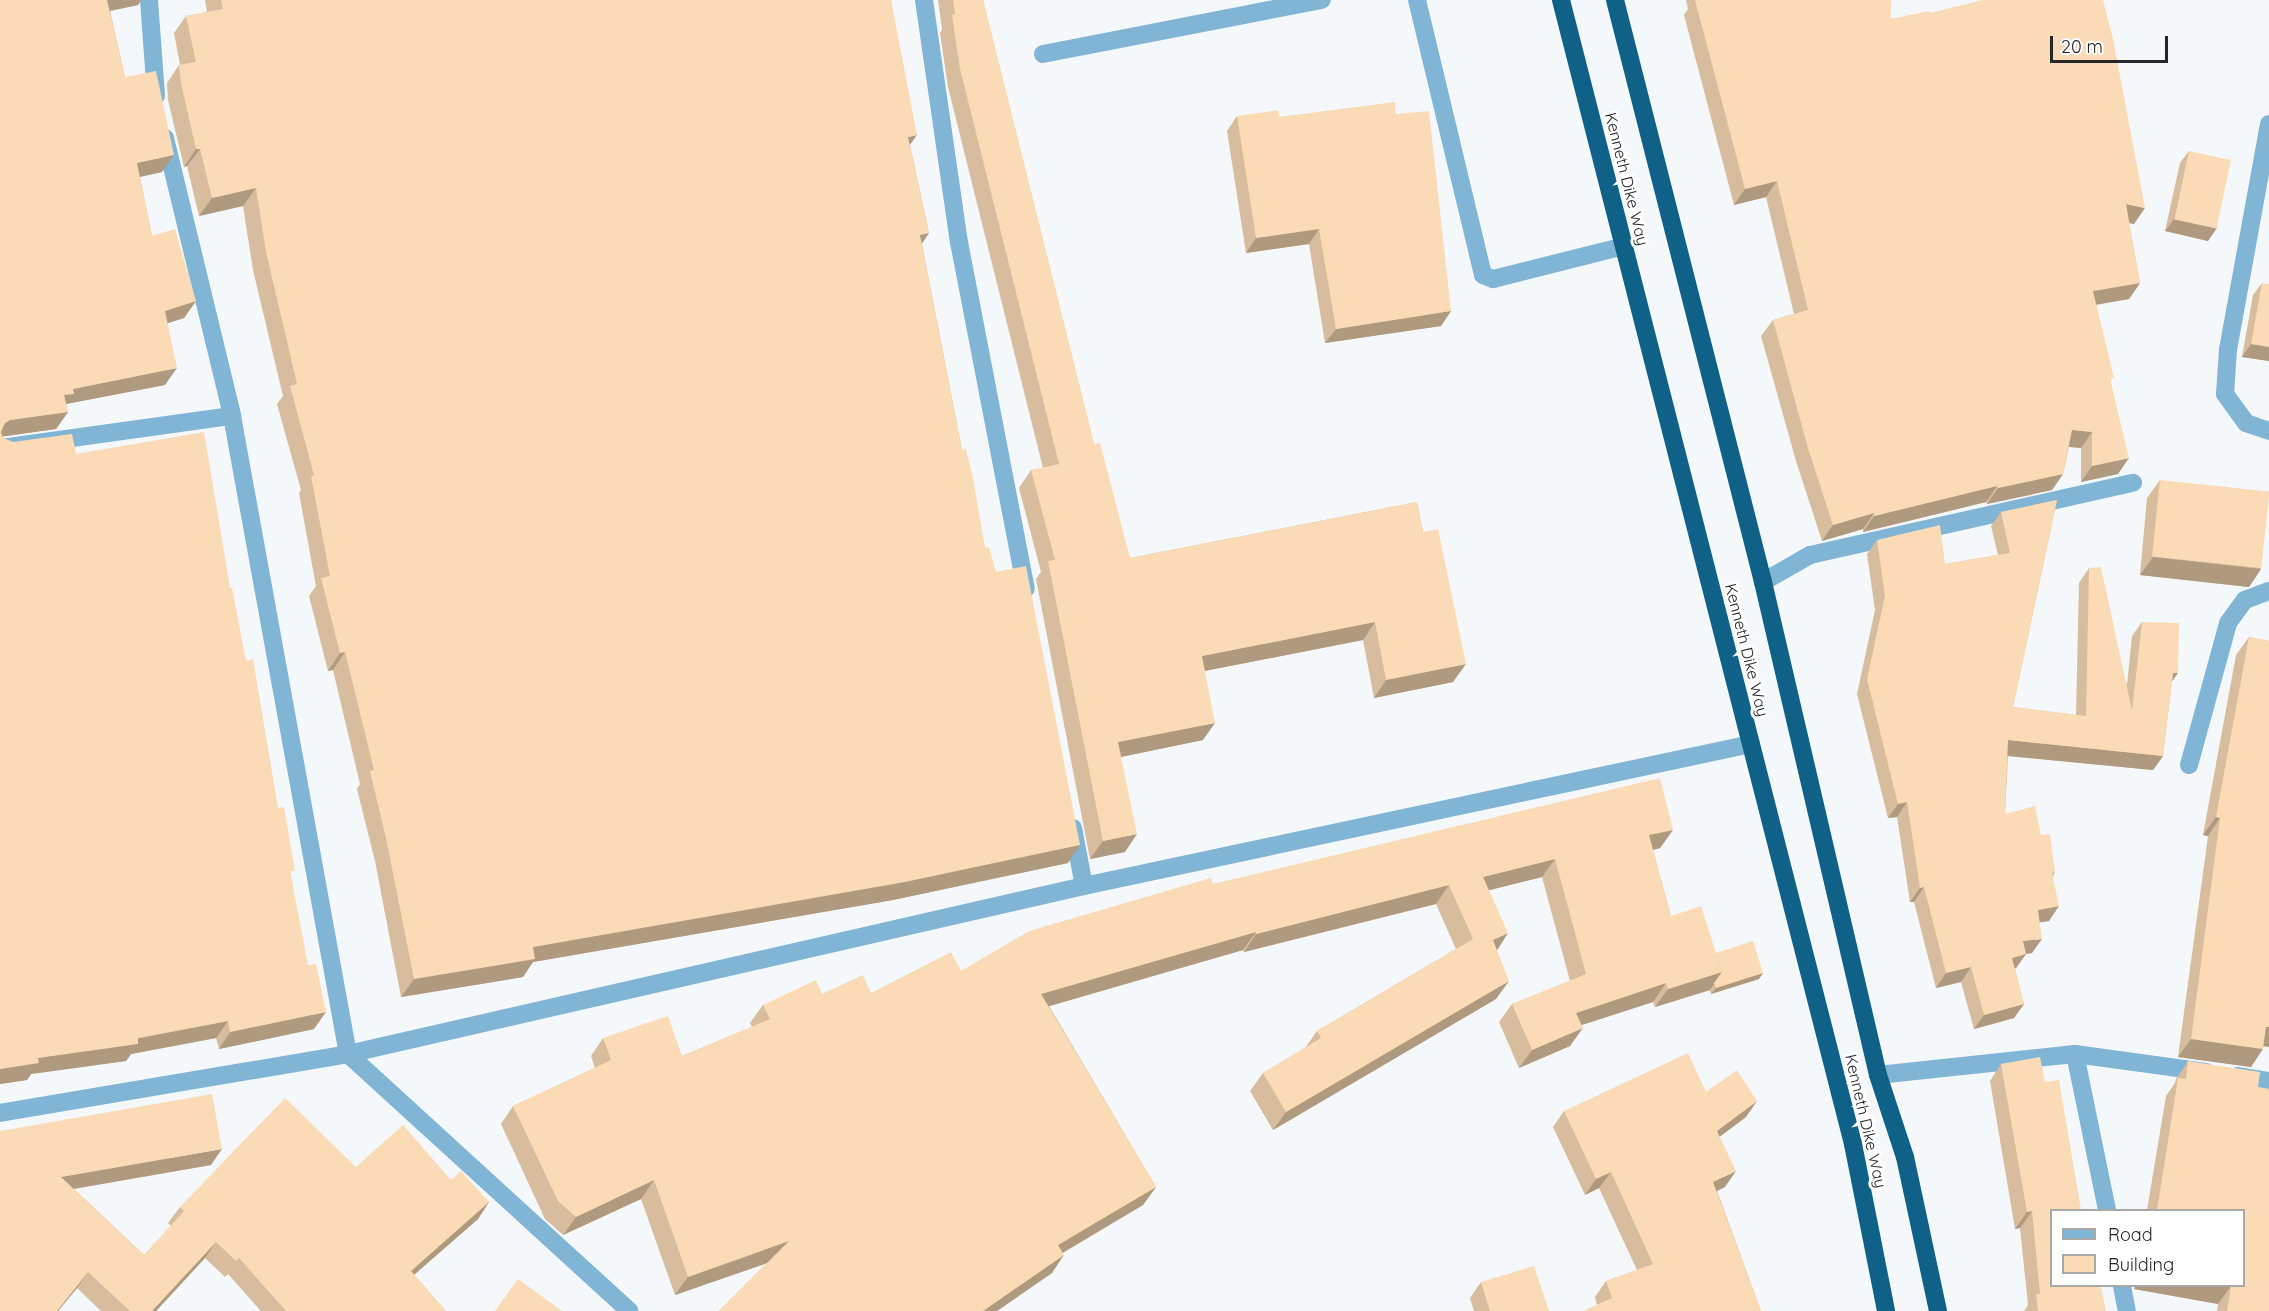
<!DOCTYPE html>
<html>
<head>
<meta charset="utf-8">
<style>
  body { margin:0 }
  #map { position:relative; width:2269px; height:1311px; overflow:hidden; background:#f4f8fa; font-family:Quicksand,sans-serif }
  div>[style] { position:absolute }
  .minor>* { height:18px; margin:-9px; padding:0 9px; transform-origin:9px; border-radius:9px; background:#81b5d5 }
  .highway>* { height:18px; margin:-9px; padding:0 9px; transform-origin:9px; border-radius:9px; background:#0f6188 }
  .wall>* { inset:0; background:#d7bc9d }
  .shaded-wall>* { inset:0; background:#af997f }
  .building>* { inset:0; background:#fadbb6; transform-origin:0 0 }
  span { translate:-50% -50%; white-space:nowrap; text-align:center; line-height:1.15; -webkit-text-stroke:6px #fff; paint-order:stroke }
  .street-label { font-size:16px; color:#252627 }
  .legend { position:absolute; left:2050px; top:1209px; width:195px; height:78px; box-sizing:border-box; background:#fff; border:2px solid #a8a8a9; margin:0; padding:8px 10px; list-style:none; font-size:18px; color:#252627 }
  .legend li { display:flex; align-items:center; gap:12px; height:30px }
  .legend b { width:30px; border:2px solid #a8a8a9 }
  .scale { position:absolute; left:2050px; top:36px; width:118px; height:27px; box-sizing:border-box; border:3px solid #252627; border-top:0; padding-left:8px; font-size:18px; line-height:21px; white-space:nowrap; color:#252627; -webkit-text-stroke:4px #fff; paint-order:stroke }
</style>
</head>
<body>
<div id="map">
  <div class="minor">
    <div style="left:149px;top:0;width:96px;rotate:85.8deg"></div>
    <div style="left:924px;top:0;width:245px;rotate:81.8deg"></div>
    <div style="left:959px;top:242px;width:353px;rotate:79.1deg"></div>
    <div style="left:1417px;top:0;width:283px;rotate:76.5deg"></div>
    <div style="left:1483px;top:275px;width:11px;rotate:22deg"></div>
    <div style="left:1493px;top:279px;width:135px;rotate:-14.1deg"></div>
    <div style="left:1043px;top:54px;width:284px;rotate:-11deg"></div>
    <div style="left:2269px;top:124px;width:229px;rotate:100.3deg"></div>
    <div style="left:2228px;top:349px;width:45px;rotate:93.8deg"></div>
    <div style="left:2225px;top:394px;width:36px;rotate:54deg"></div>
    <div style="left:2246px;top:423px;width:24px;rotate:19deg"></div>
    <div style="left:165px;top:138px;width:286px;rotate:76.4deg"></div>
    <div style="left:232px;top:416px;width:648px;rotate:79.7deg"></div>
    <div style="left:348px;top:1054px;width:381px;rotate:42.4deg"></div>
    <div style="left:0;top:448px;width:234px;rotate:-7.9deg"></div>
    <div style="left:1763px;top:582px;width:54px;rotate:-29.9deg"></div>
    <div style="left:1810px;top:555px;width:331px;rotate:-12.6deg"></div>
    <div style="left:2189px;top:765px;width:147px;rotate:-74.6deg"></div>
    <div style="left:2228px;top:623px;width:29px;rotate:-54deg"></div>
    <div style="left:2245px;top:600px;width:26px;rotate:-21deg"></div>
    <div style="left:1073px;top:828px;width:59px;rotate:79.3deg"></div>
    <div style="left:2075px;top:1054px;width:159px;rotate:78.4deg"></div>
    <div style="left:1878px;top:1075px;width:198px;rotate:-6.1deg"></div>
    <div style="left:2075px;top:1054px;width:132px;rotate:7.8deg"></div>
    <div style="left:2237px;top:1076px;width:32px;rotate:9deg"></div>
    <div style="left:0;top:1113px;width:353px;rotate:-9.6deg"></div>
    <div style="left:348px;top:1054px;width:755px;rotate:-12.86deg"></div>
    <div style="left:1084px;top:886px;width:682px;rotate:-12.02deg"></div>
    <div style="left:2122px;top:1286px;width:25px;rotate:79deg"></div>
  </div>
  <div class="highway">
    <div style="left:1561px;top:0;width:1181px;rotate:75.68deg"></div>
    <div style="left:1853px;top:1144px;width:170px;rotate:78.8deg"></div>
    <div style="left:1615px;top:0;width:601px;rotate:75.73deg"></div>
    <div style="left:1763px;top:582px;width:506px;rotate:76.87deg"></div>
    <div style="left:1878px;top:1075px;width:86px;rotate:71.8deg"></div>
    <div style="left:1905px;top:1157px;width:157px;rotate:77.9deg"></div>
  </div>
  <div class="wall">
    <div style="clip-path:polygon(0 0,141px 0,138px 5px,110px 11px,125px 77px,162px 172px,140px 177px,152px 236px,196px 301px,184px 318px,168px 323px,165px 385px,66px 404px,68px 412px,56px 429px,3px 436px,3px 438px,13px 442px,76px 454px,230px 588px,278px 808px,291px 876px,314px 1029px,219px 1049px,216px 1038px,131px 1054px,126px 1061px,31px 1074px,27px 1080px,0 1084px)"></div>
    <div style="clip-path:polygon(205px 0,891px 0,910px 145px,929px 233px,922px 244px,962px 450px,985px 548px,1068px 863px,893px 900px,533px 962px,523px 977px,401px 997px,375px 861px,357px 789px,360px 784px,333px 670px,328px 671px,309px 596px,316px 586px,299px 493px,301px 490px,277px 404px,283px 396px,253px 270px,243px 206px,199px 216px,187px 166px,184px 167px,168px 100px,167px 83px,179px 65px,180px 65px,174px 33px,186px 16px,207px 12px)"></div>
    <div style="clip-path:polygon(938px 0,983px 0,1094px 444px,1130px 558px,1417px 502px,1453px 682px,1374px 698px,1363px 640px,1205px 671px,1203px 740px,1121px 757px,1125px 852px,1090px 859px,1036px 579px,1041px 572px,1019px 488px,1031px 470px,1043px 468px,948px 87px,940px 33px,942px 29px)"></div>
    <div style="clip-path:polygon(1686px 0,1891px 0,1890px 19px,1930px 13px,2134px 224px,2129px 223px,2140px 283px,2129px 299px,2096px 305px,2111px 382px,2118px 474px,2081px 482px,2081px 448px,2069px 447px,2063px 474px,2052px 490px,1987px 504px,1986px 502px,1863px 532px,1863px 529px,1822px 541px,1796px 461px,1761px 336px,1773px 320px,1794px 314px,1766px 197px,1734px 205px,1684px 15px,1688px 9px)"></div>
    <div style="clip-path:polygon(1396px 114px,1451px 311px,1441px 326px,1325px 343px,1309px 244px,1246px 253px,1227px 131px,1237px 116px,1279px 117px)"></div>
    <div style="clip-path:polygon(2189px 151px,2208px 241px,2165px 231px,2180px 163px)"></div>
    <div style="clip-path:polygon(2262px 283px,2269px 361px,2242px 357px,2253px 295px)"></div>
    <div style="clip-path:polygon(2160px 480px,2261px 569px,2249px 587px,2140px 575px,2147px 498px)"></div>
    <div style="clip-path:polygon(2057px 500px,2013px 707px,2076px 715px,2079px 583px,2089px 568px,2127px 685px,2132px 636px,2142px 622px,2172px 681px,2163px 756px,2153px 770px,2008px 756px,2005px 814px,2041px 835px,2055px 872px,2053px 876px,2049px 921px,2040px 922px,2032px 953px,2026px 954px,2016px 968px,2015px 969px,2024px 1004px,2014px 1018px,1974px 1029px,1961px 982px,1936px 988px,1914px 902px,1910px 902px,1897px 817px,1888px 818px,1857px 694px,1875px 610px,1867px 554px,1877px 540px,1945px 564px,1998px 555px,1991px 526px,2001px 512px)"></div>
    <div style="clip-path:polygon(2249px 637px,2269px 641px,2269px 1047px,2264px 1046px,2251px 1067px,2178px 1057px,2208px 836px,2203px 835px,2236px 655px)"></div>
    <div style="clip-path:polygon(1673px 830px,1660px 848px,1653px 850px,1671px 916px,1716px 953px,1763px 973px,1759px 979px,1711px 994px,1710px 990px,1655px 1007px,1653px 1002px,1582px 1025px,1570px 1046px,1519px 1068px,1499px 1022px,1512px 1004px,1570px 981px,1542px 877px,1489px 890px,1497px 950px,1496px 999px,1273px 1130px,1250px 1091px,1263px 1073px,1305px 1048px,1317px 1031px,1456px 949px,1436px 904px,1244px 952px,1243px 950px,1049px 1006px,1156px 1187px,1143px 1205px,1063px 1253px,1052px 1273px,997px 1311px,719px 1311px,767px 1263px,675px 1295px,641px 1199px,563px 1235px,545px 1219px,501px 1124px,513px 1106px,595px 1068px,591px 1056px,603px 1038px,682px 1056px,752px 1027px,750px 1023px,763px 1005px,822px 994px,871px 993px,961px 971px,1213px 884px)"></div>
    <div style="clip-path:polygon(2188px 1061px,2258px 1087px,2269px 1311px,2217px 1311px,2218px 1304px,2134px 1289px,2135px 1286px,2244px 1286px,2244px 1210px,2147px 1210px,2166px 1096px,2175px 1083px,2176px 1079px)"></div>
    <div style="clip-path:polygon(2001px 1064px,2052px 1286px,2106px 1311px,2024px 1311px,2028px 1305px,2020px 1228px,2015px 1229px,1990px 1081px)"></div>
    <div style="clip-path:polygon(1706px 1092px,1746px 1117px,1719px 1137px,1725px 1187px,1717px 1191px,1761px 1311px,1597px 1305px,1595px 1297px,1606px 1281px,1637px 1270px,1599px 1188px,1585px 1195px,1553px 1127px,1564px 1111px)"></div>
    <div style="clip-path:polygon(0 1131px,211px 1165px,74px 1189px,144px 1255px,171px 1226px,168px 1223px,180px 1207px,356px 1167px,451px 1180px,489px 1202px,478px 1219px,414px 1275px,446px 1311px,261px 1311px,228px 1274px,225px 1277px,205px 1258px,156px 1311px,101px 1311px,77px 1288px,58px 1311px,0 1311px)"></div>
    <div style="clip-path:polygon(1481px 1282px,1549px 1311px,1474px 1311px,1470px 1298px)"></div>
  </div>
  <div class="shaded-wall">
    <div style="clip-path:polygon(105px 0,141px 0,138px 5px,95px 14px)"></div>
    <div style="clip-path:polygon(917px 135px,904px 153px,908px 137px)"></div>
    <div style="clip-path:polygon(196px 149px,200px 149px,187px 166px,184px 167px)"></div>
    <div style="clip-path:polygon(174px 155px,162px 172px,125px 180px,137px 163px)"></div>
    <div style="clip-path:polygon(1777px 181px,1766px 197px,1734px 205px,1745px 189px)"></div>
    <div style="clip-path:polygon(256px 188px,243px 206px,199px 216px,212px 198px)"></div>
    <div style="clip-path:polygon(2126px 204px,2145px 208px,2134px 224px,2115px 220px)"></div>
    <div style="clip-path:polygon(2174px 219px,2217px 228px,2208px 241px,2165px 231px)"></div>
    <div style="clip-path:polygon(1319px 229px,1309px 244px,1246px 253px,1256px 238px)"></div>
    <div style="clip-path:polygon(929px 233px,916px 251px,920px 235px)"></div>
    <div style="clip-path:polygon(2140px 283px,2129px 299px,2081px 307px,2093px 291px)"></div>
    <div style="clip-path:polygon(196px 301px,184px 318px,153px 328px,165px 311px)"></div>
    <div style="clip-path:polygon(1451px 311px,1441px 326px,1325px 343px,1336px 329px)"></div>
    <div style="clip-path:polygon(2251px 344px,2269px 347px,2269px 361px,2242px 357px)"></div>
    <div style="clip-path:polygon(177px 368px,165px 385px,66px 404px,64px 395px,73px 389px)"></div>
    <div style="clip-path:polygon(68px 412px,56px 429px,0 437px,0 429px,5px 423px,10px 420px)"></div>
    <div style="clip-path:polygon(2072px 430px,2092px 432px,2081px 448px,2061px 446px)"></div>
    <div style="clip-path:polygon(2129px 458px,2118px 474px,2081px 482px,2092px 466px)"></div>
    <div style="clip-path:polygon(2063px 474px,2052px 490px,1987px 504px,1998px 488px)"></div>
    <div style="clip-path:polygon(1997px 486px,1986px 502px,1863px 532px,1874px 516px)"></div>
    <div style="clip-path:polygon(1874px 513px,1863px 529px,1822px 541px,1833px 525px)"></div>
    <div style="clip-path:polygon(2153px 557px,2261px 569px,2249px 587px,2140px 575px)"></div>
    <div style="clip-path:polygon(1375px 622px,1363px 640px,1189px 674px,1202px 656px)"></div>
    <div style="clip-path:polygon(345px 652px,333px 670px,328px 671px,340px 653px)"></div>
    <div style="clip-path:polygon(1466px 664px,1453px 682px,1374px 698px,1386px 680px)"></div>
    <div style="clip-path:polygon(2173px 673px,2178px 673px,2168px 687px)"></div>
    <div style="clip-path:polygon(1215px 723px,1203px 740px,1106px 760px,1118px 742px)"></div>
    <div style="clip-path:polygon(2008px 740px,2163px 756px,2153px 770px,1998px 755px)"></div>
    <div style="clip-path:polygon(1907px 802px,1897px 817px,1888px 818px,1898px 804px)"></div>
    <div style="clip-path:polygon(2216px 817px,2220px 818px,2208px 836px,2203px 835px)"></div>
    <div style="clip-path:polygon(1673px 830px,1660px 848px,1637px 854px,1649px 835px)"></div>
    <div style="clip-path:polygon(1137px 834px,1125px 852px,1090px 859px,1103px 841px)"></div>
    <div style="clip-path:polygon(1080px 845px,1068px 863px,893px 900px,533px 962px,523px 977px,401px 997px,414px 979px,533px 947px)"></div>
    <div style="clip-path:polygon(1555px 859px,1542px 877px,1470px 895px,1483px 877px)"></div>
    <div style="clip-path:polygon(1449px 885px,1436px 904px,1244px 952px,1256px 934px)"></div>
    <div style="clip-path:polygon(1924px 887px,1914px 902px,1910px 902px,1920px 888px)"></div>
    <div style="clip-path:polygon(2059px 906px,2049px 921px,2028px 924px,2038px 910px)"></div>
    <div style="clip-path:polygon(1256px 932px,1243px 950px,1029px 1012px,1041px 994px)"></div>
    <div style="clip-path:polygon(1508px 933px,1496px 952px,1493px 940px)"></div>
    <div style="clip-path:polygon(2042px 939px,2032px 953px,2013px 956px,2023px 941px)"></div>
    <div style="clip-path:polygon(2026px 954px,2016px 968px,2002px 972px,2012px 958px)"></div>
    <div style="clip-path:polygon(1971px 967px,1961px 982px,1936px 988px,1946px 973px)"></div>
    <div style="clip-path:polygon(1722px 972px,1710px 990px,1655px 1007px,1668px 989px)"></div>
    <div style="clip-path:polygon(1763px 973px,1759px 979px,1711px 994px,1716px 988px)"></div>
    <div style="clip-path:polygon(1509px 981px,1496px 999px,1273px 1130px,1286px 1112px)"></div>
    <div style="clip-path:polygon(1666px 983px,1653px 1002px,1563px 1031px,1576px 1013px)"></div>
    <div style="clip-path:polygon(2024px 1004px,2014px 1018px,1974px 1029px,1984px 1015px)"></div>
    <div style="clip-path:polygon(326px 1012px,314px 1029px,219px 1049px,230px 1032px)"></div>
    <div style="clip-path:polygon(228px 1021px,216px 1038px,131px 1054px,126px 1061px,31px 1074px,27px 1080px,0 1084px,0 1069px,38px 1058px)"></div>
    <div style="clip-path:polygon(2266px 1027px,2269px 1027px,2269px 1047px,2254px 1045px)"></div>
    <div style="clip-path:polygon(1583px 1028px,1570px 1046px,1519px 1068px,1532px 1050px)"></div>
    <div style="clip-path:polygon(2191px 1039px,2263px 1049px,2251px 1067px,2178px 1057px)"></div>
    <div style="clip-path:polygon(1757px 1101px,1746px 1117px,1706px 1147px,1717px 1131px)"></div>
    <div style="clip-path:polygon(222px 1149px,211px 1165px,49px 1193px,61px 1177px)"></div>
    <div style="clip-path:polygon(1736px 1171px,1725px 1187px,1702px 1198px,1713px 1182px)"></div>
    <div style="clip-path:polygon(1611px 1172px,1599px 1188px,1585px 1195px,1596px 1179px)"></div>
    <div style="clip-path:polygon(654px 1180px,641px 1199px,563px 1235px,576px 1217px)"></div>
    <div style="clip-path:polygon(1156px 1187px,1143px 1205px,1045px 1263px,1058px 1245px)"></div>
    <div style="clip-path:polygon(489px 1202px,478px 1219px,400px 1287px,411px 1271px)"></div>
    <div style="clip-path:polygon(2032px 1211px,2020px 1228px,2015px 1229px,2027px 1212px)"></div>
    <div style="clip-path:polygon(789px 1241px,776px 1260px,675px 1295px,688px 1277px)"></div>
    <div style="clip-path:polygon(216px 1242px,205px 1258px,156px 1311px,152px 1311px)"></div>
    <div style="clip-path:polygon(1064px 1255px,1052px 1273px,997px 1311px,983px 1311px)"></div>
    <div style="clip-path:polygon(88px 1272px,77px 1288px,58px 1311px,57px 1311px)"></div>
    <div style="clip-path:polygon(2136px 1286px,2231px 1286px,2218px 1304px,2134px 1289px)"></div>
  </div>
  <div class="building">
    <div style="clip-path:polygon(0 0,107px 0,125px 77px,156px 71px,174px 155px,137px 163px,152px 236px,175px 229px,196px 301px,165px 311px,177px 368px,73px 389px,74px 394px,64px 395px,68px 412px,10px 420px,5px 423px,1px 432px,3px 438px,13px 442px,72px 434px,76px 454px,204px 432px,230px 588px,232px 588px,246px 661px,253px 659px,278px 808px,284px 807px,295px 871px,290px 871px,308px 965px,316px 964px,326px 1012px,230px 1032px,228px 1021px,138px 1038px,138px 1044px,38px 1058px,39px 1063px,0 1069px)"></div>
    <div style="clip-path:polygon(221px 0,891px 0,917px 135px,908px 137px,929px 233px,920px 235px,962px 450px,966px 449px,973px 478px,985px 548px,989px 547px,996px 572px,1026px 566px,1080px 845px,905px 882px,533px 947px,535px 959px,414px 979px,387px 843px,370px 771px,374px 770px,345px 652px,340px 653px,321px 578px,330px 576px,311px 476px,314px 475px,290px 386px,297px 384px,266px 252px,256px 188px,212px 198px,200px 149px,196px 149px,181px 83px,179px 65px,196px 62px,186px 16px,223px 9px)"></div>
    <div style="clip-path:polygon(953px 0,983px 0,1094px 444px,1100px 443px,1130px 558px,1417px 502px,1423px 532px,1438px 529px,1466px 664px,1386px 680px,1375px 622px,1202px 656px,1215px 723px,1118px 742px,1137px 834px,1103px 841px,1048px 561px,1055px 560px,1031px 470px,1059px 464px,960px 69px,952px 15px,955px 14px)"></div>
    <div style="clip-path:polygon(1695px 0,1891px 0,1890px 19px,1929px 11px,1930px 13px,1982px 0,2103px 0,2113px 39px,2145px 208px,2126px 204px,2140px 283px,2093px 291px,2114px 378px,2110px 379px,2129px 458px,2092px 466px,2092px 432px,2072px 430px,2063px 474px,1998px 488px,1997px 486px,1874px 516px,1874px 513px,1833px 525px,1807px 445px,1773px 320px,1808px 310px,1777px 181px,1745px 189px)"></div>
    <div style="clip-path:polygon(1395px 102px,1396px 114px,1429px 111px,1451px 311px,1336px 329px,1319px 229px,1256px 238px,1237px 116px,1278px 110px,1279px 117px)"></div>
    <div style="left:2189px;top:151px;width:43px;height:70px;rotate:12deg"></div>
    <div style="clip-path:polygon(2262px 283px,2269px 284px,2269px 347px,2251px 344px)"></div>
    <div style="left:2160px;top:480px;width:110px;height:77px;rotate:6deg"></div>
    <div style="clip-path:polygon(2057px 500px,2013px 707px,2086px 716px,2089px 568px,2101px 567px,2132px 711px,2142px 622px,2179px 623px,2178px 673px,2173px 673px,2163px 756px,2008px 740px,2005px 814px,2035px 806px,2041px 835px,2050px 834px,2055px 872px,2052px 873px,2059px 906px,2038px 910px,2042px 939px,2023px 941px,2026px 954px,2012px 958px,2024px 1004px,1984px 1015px,1971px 967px,1946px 973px,1924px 887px,1920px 888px,1907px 802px,1898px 804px,1867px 679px,1885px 596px,1877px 540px,1940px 525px,1945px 564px,2010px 553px,2001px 512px)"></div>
    <div style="clip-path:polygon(2249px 637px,2269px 641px,2269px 1027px,2266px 1027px,2263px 1049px,2191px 1039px,2220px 818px,2216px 817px)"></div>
    <div style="clip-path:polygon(1660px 778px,1673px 830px,1649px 835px,1671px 916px,1701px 906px,1722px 972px,1668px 989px,1666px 983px,1576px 1013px,1583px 1028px,1532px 1050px,1512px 1004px,1586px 974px,1555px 859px,1483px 877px,1508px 933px,1493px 940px,1509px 981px,1286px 1112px,1263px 1073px,1321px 1038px,1317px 1031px,1473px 939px,1449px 885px,1256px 934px,1256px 932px,1041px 994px,1156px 1187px,1058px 1245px,1064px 1255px,983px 1311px,719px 1311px,789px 1241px,688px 1277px,654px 1180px,576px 1217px,558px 1201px,513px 1106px,611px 1060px,603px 1038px,668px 1016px,682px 1056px,770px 1019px,763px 1005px,816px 980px,822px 994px,863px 975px,871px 993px,951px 952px,961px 971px,1029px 931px,1211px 878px,1213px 884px)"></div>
    <div style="clip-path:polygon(1753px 941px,1763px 973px,1716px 988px,1714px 983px,1722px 972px,1716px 953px)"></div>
    <div style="clip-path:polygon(1688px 1053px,1706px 1092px,1737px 1070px,1757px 1101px,1717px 1131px,1736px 1171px,1713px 1182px,1761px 1311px,1583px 1311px,1612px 1298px,1606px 1281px,1653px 1264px,1611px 1172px,1596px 1179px,1564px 1111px)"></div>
    <div style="clip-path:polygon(2040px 1057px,2045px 1082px,2059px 1080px,2081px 1210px,2052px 1210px,2052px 1286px,2090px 1286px,2090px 1287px,2101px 1286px,2106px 1311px,2038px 1311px,2036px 1294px,2040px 1294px,2032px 1211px,2027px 1212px,2001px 1064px)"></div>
    <div style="clip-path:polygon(2188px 1061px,2260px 1072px,2258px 1087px,2269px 1089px,2269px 1311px,2227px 1311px,2231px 1286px,2230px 1286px,2244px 1286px,2244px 1210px,2157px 1210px,2178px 1078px,2186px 1079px)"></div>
    <div style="clip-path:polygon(212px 1094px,222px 1149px,61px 1177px,144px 1255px,184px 1211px,180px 1207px,285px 1098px,356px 1167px,403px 1125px,451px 1180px,461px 1171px,489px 1202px,411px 1271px,446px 1311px,286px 1311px,239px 1258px,236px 1261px,216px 1242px,152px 1311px,130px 1311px,88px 1272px,57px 1311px,0 1311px,0 1131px)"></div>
    <div style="clip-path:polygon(1534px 1266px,1549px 1311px,1490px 1311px,1481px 1282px)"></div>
    <div style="clip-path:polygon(518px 1279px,562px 1311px,495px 1311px)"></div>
  </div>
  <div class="street-label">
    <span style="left:1627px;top:179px;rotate:76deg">Kenneth Dike Way</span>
    <span style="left:1747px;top:650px;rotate:76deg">Kenneth Dike Way</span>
    <span style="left:1866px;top:1121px;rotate:77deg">Kenneth Dike Way</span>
  </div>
  <ul class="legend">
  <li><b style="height:8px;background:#81b5d5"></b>Road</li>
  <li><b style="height:16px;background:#fadbb6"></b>Building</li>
  </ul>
  <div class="scale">20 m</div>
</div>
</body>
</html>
